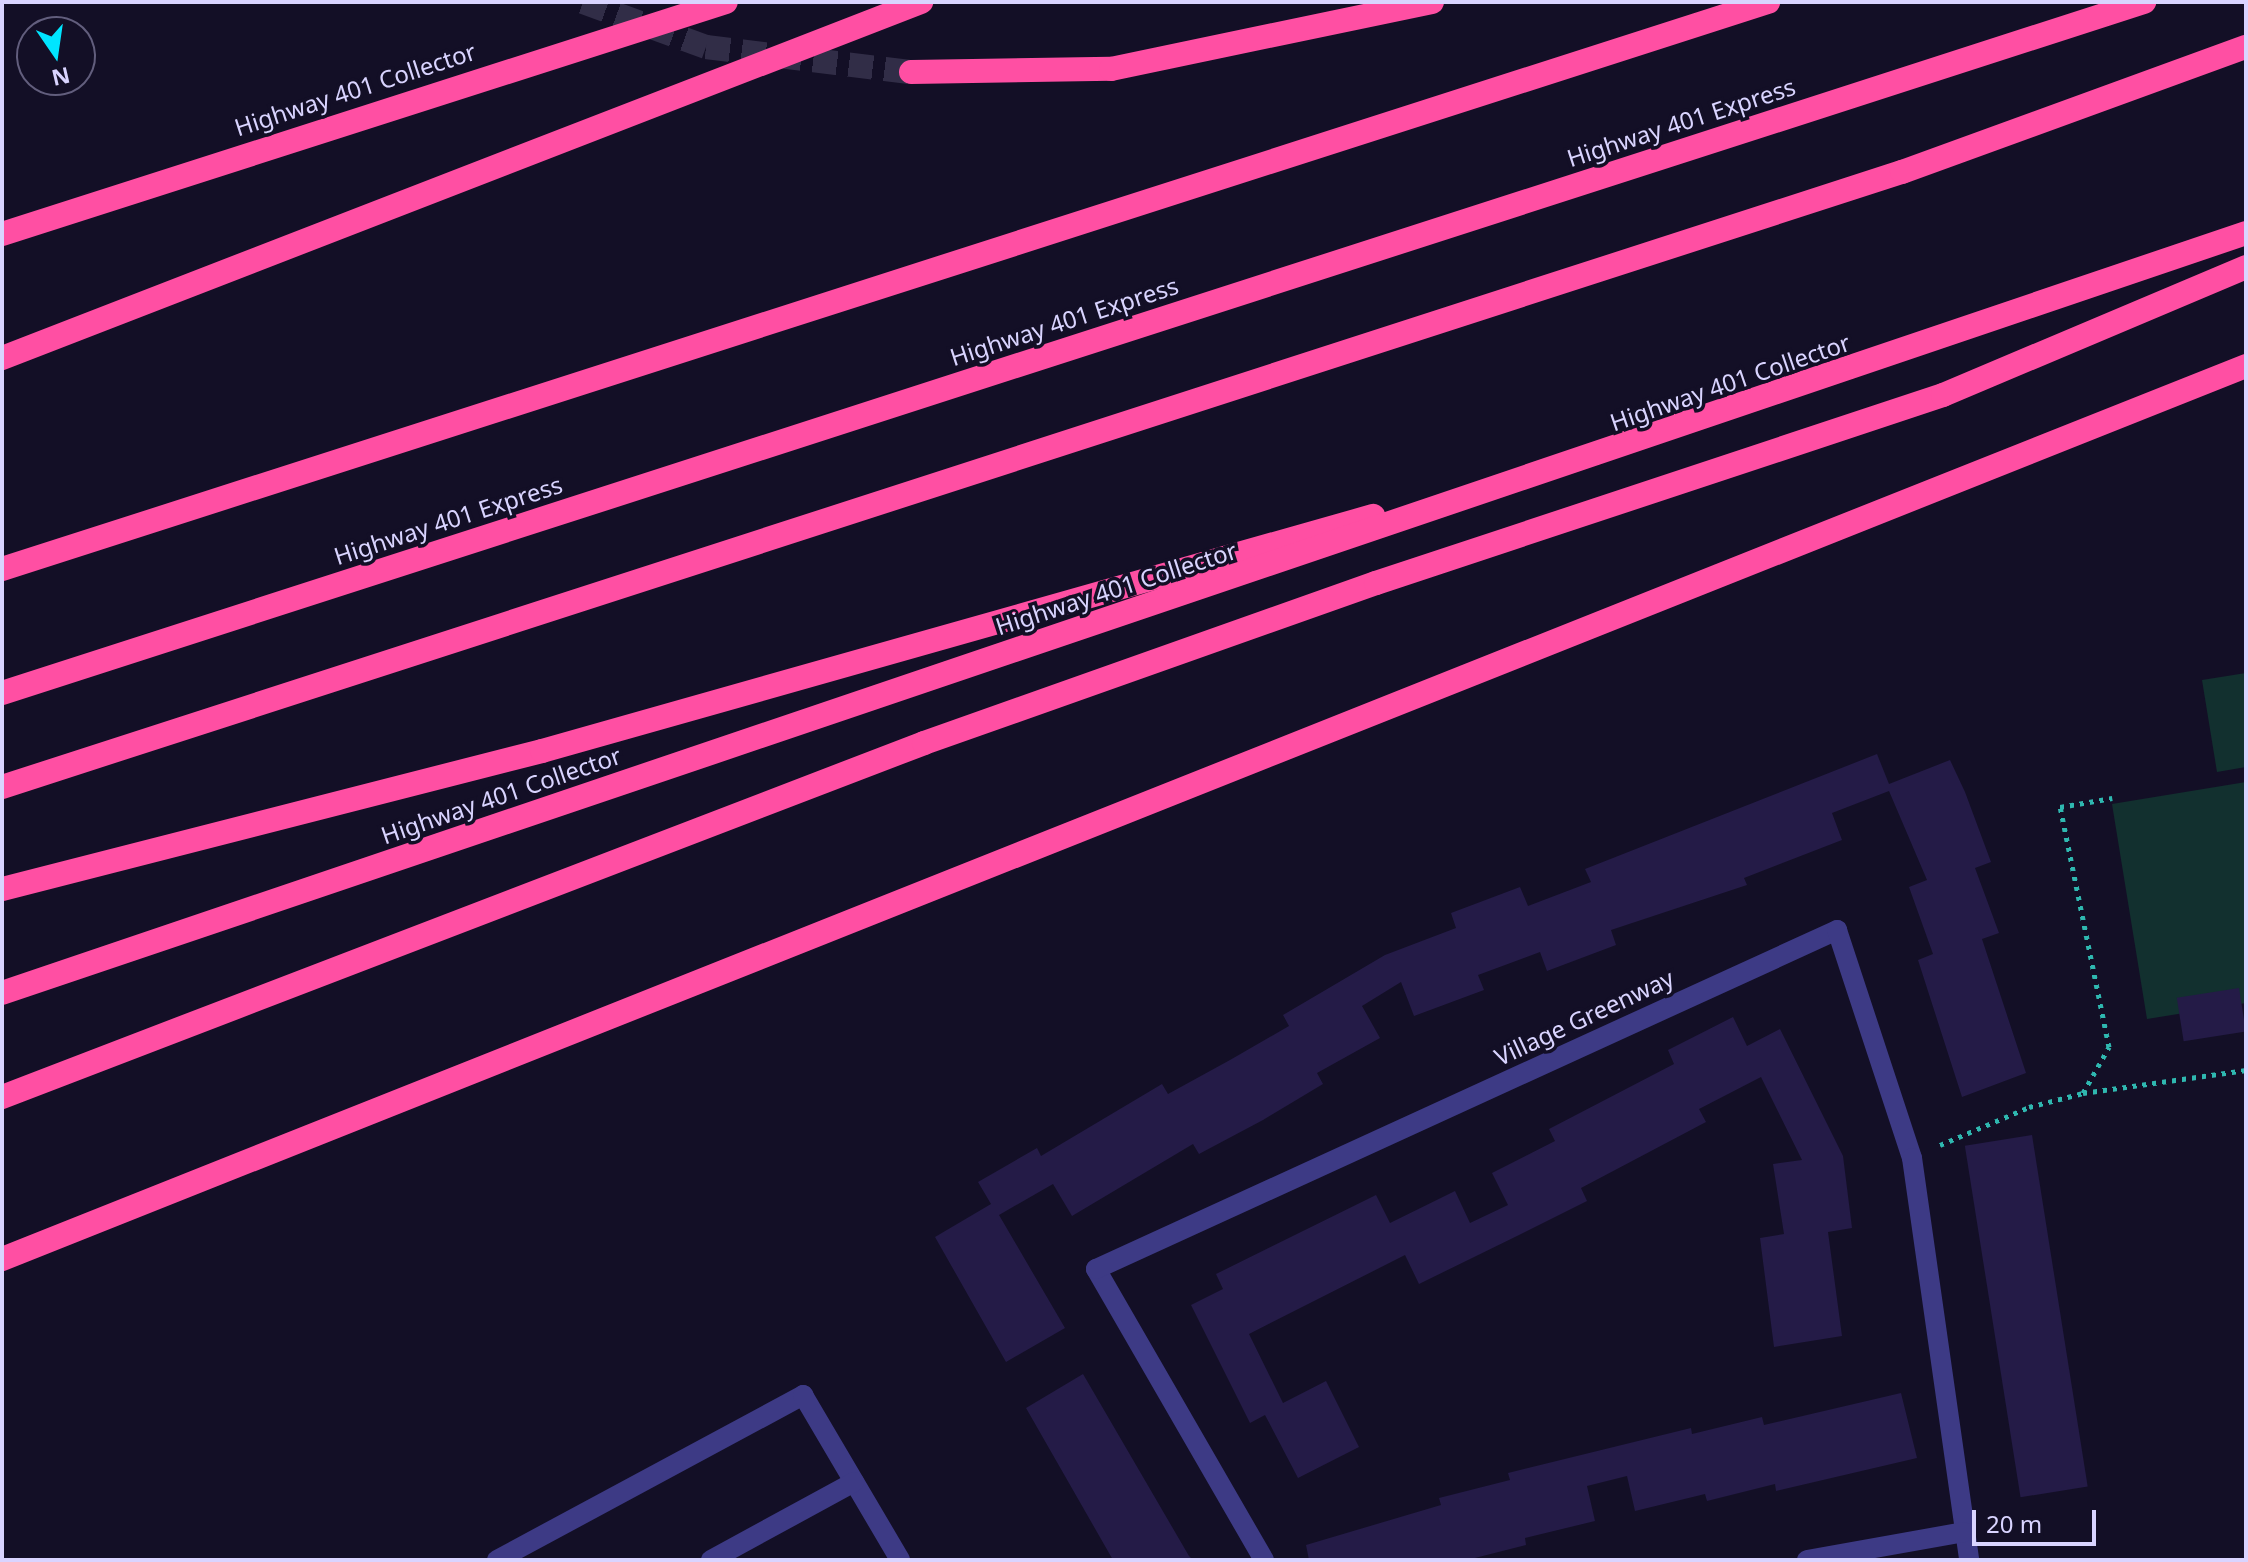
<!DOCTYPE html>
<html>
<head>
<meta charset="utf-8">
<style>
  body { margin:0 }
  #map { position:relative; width:2248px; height:1562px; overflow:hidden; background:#130f26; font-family:"Noto Sans",sans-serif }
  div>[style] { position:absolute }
  .green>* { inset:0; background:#12302f }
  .building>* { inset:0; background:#241b47; transform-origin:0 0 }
  .highway-tunnel>* { height:24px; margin-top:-12px; transform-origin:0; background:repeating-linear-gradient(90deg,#312d47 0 24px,transparent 0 36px) }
  .path>* { height:5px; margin-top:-2.5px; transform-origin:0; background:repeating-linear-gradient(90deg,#2fb8b0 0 4px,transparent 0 10px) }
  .minor>* { height:20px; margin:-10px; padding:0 10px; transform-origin:10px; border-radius:10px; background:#3d3a85 }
  .highway>* { height:24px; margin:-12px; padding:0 12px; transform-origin:12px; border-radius:12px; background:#ff4fa3 }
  span { translate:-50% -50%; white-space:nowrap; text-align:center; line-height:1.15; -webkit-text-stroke:7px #130f26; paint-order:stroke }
  .street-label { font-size:24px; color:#d9d4ff }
  .frame { position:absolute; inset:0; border:4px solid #d9d4ff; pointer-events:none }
  .north { position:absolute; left:16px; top:16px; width:80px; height:80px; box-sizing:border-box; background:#130f26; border:2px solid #625e7d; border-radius:50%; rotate:167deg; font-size:22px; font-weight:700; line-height:32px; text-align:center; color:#d9d4ff }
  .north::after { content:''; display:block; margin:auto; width:28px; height:36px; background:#00e5ff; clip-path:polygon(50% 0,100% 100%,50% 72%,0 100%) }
  .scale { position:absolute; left:1972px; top:1510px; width:124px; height:36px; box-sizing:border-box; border:4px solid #d9d4ff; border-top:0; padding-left:10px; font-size:24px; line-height:28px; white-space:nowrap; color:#d9d4ff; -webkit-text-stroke:6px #130f26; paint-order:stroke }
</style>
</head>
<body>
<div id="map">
  <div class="green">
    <div style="clip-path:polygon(2246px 673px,2246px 767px,2217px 772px,2202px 680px)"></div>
    <div style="clip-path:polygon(2246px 782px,2246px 1003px,2147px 1019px,2112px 804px)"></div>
  </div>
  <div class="building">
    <div style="clip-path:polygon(1877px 754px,1889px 784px,1950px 760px,1965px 792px,1991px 862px,1975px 868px,1999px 933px,1982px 939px,2026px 1073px,1962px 1097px,1918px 960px,1933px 954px,1909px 887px,1927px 880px,1889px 791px,1832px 813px,1842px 840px,1744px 878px,1747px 885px,1611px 930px,1616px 945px,1547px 971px,1540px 952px,1478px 975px,1484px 990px,1414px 1016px,1401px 982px,1362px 1006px,1380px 1038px,1317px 1073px,1323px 1084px,1263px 1120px,1199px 1154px,1193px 1144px,1072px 1216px,1053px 1184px,999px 1215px,1065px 1328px,1006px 1362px,935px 1237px,991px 1204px,978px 1182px,1037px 1148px,1041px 1156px,1162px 1084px,1168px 1094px,1230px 1060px,1289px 1026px,1283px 1015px,1385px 955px,1456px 928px,1451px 913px,1520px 887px,1528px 906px,1591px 882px,1585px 869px)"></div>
    <div style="left:2239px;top:988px;width:44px;height:63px;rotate:81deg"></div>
    <div style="clip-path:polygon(1733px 1017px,1747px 1046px,1780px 1029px,1843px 1156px,1852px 1228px,1828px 1232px,1842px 1336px,1774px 1347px,1760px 1238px,1784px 1234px,1773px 1164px,1802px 1160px,1761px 1077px,1699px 1109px,1706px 1122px,1581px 1188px,1587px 1201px,1517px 1236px,1419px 1284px,1405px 1255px,1249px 1334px,1283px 1403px,1326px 1381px,1359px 1447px,1298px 1478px,1265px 1415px,1250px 1423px,1191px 1305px,1223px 1289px,1216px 1274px,1376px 1195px,1390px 1223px,1455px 1191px,1470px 1223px,1508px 1205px,1492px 1173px,1555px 1141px,1549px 1129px,1674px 1064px,1668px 1050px)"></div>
    <div style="left:2032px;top:1135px;width:356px;height:68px;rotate:81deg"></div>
    <div style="clip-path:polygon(1083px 1374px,1189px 1556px,1193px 1560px,1113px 1560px,1026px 1408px)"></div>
    <div style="clip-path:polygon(1901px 1393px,1917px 1458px,1776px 1491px,1775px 1484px,1707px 1501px,1705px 1494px,1635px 1511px,1627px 1476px,1587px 1486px,1595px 1521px,1525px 1538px,1526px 1545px,1467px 1560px,1309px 1560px,1306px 1545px,1441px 1505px,1439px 1498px,1510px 1480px,1508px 1473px,1691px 1428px,1692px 1434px,1762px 1417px,1764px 1425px)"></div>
  </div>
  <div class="highway-tunnel">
    <div style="left:583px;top:2px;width:131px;rotate:20.1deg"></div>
    <div style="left:706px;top:47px;width:207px;rotate:7deg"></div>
  </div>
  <div class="path">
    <div style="left:2083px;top:1093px;width:165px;rotate:-8deg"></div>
    <div style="left:1940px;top:1145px;width:97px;rotate:-23.1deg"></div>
    <div style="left:2029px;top:1107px;width:56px;rotate:-14.5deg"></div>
    <div style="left:2083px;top:1093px;width:53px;rotate:-60.5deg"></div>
    <div style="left:2109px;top:1047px;width:245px;rotate:-101.5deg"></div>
    <div style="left:2060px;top:807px;width:53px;rotate:-9.8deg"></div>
  </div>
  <div class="minor">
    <div style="left:497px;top:1560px;width:348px;rotate:-28.3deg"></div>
    <div style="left:803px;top:1395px;width:191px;rotate:59.5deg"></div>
    <div style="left:711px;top:1560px;width:163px;rotate:-28.6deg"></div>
    <div style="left:1264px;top:1560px;width:336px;rotate:-120deg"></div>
    <div style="left:1096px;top:1269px;width:815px;rotate:-24.58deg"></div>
    <div style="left:1837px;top:930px;width:240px;rotate:71.8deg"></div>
    <div style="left:1912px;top:1158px;width:406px;rotate:81.9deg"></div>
    <div style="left:1807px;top:1560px;width:159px;rotate:-10.1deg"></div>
  </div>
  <div class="highway">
    <div style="left:911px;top:72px;width:200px;rotate:-0.9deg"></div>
    <div style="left:1111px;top:69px;width:328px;rotate:-11.8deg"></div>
    <div style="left:2px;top:234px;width:760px;rotate:-17.77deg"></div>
    <div style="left:2px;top:358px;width:986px;rotate:-21.18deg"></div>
    <div style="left:2px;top:569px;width:1855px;rotate:-17.8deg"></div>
    <div style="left:2px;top:693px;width:2251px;rotate:-17.88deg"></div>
    <div style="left:2px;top:787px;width:1997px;rotate:-17.94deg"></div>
    <div style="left:1902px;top:172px;width:366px;rotate:-20deg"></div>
    <div style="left:2px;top:889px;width:557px;rotate:-14.34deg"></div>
    <div style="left:542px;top:751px;width:864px;rotate:-15.79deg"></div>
    <div style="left:2px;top:993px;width:2369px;rotate:-18.71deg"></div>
    <div style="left:2px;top:1097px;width:988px;rotate:-21deg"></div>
    <div style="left:924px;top:743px;width:479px;rotate:-19.5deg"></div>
    <div style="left:1376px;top:583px;width:597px;rotate:-18.34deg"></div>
    <div style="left:1943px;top:395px;width:329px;rotate:-22.9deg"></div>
    <div style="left:2px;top:1259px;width:2415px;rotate:-21.7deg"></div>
  </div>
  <div class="street-label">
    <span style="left:355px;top:89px;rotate:-18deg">Highway 401 Collector</span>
    <span style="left:1681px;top:122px;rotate:-18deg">Highway 401 Express</span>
    <span style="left:1064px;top:321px;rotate:-18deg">Highway 401 Express</span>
    <span style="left:1730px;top:382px;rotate:-19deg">Highway 401 Collector</span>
    <span style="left:448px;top:520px;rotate:-18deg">Highway 401 Express</span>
    <span style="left:1116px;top:588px;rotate:-18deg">Highway 401 Collector</span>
    <span style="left:501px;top:795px;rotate:-19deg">Highway 401 Collector</span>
    <span style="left:1584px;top:1017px;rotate:-25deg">Village Greenway</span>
  </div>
  <div class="frame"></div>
  <div class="north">N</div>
  <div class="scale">20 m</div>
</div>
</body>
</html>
